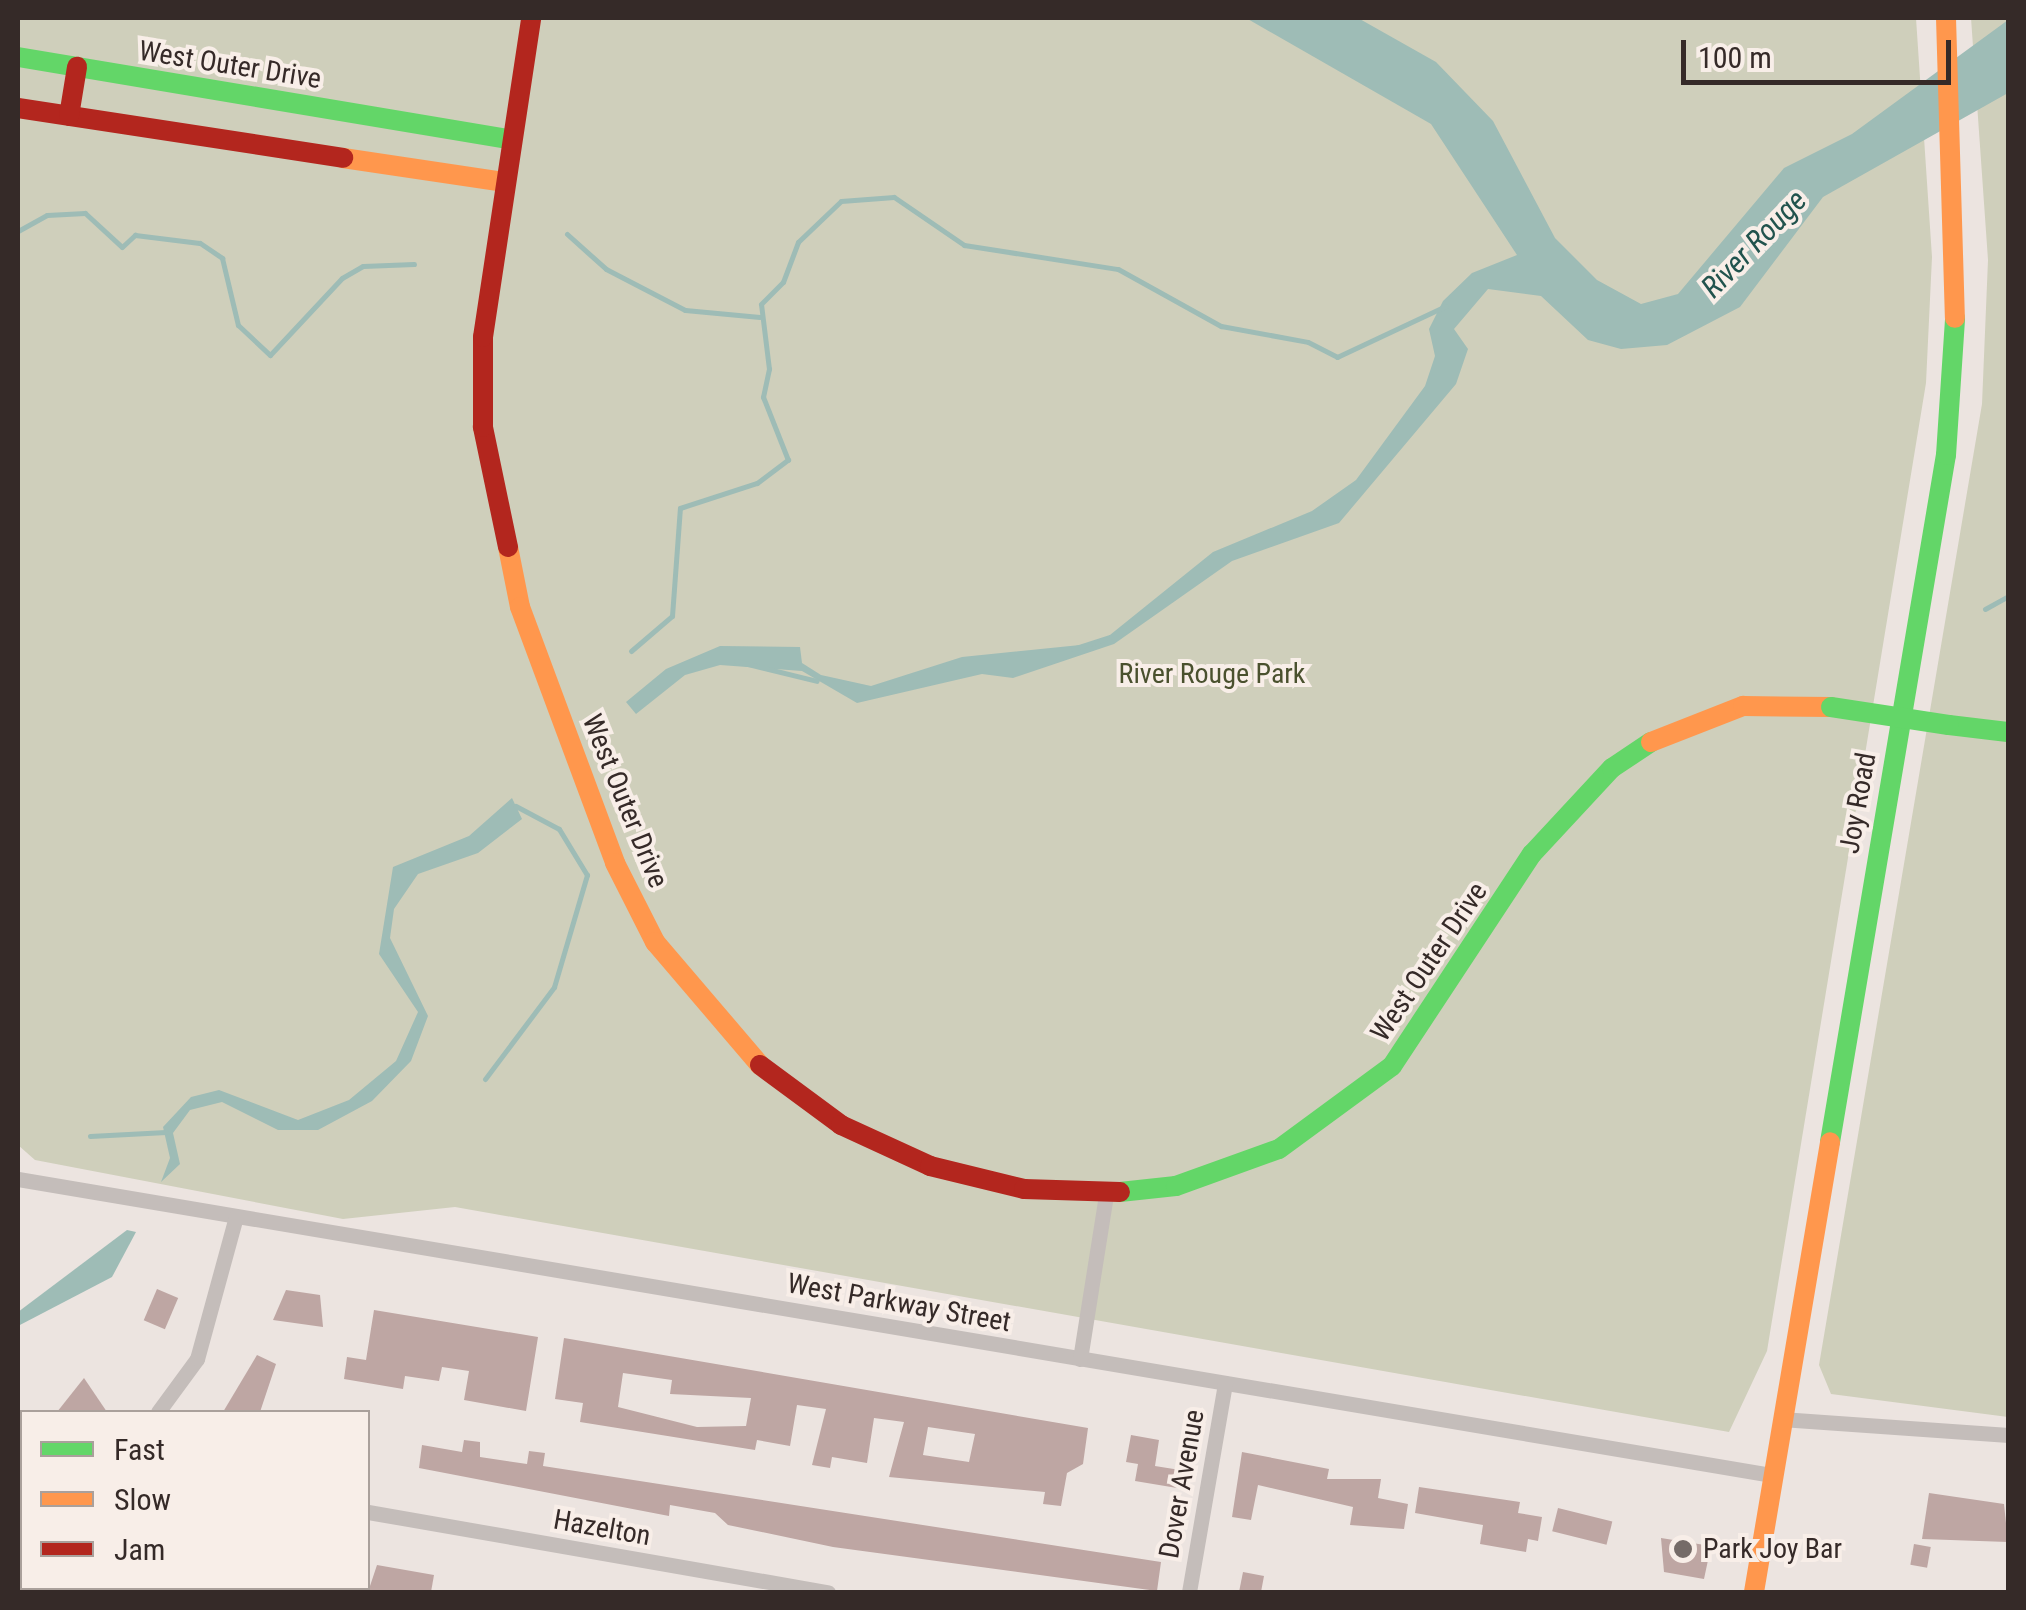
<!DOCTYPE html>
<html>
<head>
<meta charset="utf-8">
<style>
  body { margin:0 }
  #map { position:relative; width:2026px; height:1610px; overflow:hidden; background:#ece4e0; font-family:"Roboto Condensed",sans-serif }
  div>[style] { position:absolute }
  .green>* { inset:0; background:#cfcfbb }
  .water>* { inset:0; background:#9ebcb6 }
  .stream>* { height:5px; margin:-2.5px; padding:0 2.5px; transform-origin:2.5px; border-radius:2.5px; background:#9ebcb6 }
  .building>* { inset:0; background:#bea6a3; transform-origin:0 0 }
  .street>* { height:15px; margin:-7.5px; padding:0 7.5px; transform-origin:7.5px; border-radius:7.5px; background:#c4bdba }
  .fast>* { height:20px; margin:-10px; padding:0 10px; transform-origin:10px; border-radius:10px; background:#63d668 }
  .slow>* { height:20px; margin:-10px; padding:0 10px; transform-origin:10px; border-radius:10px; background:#ff974d }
  .jam>* { height:20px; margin:-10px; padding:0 10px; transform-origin:10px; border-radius:10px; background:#b3261e }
  .fast-bridge>* { height:20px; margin:-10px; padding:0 10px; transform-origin:10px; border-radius:10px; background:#63d668 }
  .dots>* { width:28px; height:28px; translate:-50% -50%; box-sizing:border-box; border:5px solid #f8eee8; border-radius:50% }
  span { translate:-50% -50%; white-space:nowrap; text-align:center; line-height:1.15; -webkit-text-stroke:8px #f8eee8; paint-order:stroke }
  .street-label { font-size:28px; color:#352a28 }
  .park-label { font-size:28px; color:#4a512e }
  .poi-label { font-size:28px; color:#352a28 }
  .left { translate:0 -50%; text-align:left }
  .water-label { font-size:30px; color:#21534d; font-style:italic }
  .frame { position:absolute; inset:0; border:20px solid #352a28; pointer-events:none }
  .legend { position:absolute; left:20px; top:1410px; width:350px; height:180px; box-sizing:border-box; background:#f8eee8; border:2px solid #aaa09b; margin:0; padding:12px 18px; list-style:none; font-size:30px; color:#352a28 }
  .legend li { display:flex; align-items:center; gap:20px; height:50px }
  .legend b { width:50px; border:2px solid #aaa09b }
  .scale { position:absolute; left:1681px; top:40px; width:270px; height:45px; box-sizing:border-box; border:5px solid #352a28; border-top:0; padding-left:12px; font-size:30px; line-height:35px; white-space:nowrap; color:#352a28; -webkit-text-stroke:8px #f8eee8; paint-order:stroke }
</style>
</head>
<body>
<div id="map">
  <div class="green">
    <div style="clip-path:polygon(18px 18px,1916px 18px,1932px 257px,1926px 383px,1767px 1351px,1729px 1432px,455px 1207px,343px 1219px,35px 1160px,18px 1145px)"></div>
    <div style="clip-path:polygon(1971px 18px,2008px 18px,2008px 1417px,1831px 1394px,1819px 1365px,1982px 404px,1988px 260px)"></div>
  </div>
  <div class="water">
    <div style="clip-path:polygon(1246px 18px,1358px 18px,1436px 62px,1493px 121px,1555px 238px,1597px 280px,1641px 304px,1678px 294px,1784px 168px,1852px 134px,2008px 20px,2008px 93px,1823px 197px,1740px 307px,1667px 345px,1621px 349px,1588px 340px,1541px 296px,1488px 289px,1454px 329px,1468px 349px,1456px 384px,1339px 523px,1232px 561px,1114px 644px,1013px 678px,982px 674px,857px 703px,802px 671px,720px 665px,685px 675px,636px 714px,626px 702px,666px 669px,720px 646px,800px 647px,802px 663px,821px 675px,871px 686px,962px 657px,1100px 643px,1213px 552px,1312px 511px,1356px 480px,1425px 386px,1435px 356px,1429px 329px,1443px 301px,1472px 273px,1517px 255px,1431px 124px)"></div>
    <div style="clip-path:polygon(512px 798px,522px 819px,478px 853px,418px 874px,394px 909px,390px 938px,428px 1016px,411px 1061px,372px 1101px,318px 1130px,278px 1130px,222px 1102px,190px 1110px,173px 1133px,180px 1164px,161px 1182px,170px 1158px,163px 1127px,191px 1097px,219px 1090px,298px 1120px,349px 1100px,396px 1061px,418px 1012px,379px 954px,393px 867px,469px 836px)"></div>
    <div style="clip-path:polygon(127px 1230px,136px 1232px,112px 1277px,18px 1326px,18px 1312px)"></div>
  </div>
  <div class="stream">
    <div style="left:18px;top:231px;width:33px;rotate:-29deg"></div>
    <div style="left:47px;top:215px;width:38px;rotate:-3deg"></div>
    <div style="left:85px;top:213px;width:50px;rotate:42.6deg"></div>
    <div style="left:122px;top:247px;width:18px;rotate:-43deg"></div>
    <div style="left:135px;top:235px;width:65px;rotate:7deg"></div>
    <div style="left:200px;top:243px;width:27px;rotate:34deg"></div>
    <div style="left:222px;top:258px;width:69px;rotate:76.6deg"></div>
    <div style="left:238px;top:325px;width:44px;rotate:43.2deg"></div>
    <div style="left:270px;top:355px;width:105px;rotate:-46.9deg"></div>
    <div style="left:342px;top:278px;width:24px;rotate:-30deg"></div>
    <div style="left:363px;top:266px;width:51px;rotate:-2.2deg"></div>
    <div style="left:567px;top:234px;width:52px;rotate:41.9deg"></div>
    <div style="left:606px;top:269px;width:89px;rotate:27.4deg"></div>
    <div style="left:685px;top:310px;width:75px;rotate:5.3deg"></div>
    <div style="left:1985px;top:609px;width:26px;rotate:-29deg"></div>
    <div style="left:1073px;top:649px;width:39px;rotate:-18deg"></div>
    <div style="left:631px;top:651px;width:54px;rotate:-40.5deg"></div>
    <div style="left:672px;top:616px;width:108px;rotate:-85.8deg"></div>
    <div style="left:680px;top:508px;width:81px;rotate:-18deg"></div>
    <div style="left:757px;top:483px;width:39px;rotate:-37deg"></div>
    <div style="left:788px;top:460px;width:68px;rotate:-111.6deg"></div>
    <div style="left:763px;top:397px;width:29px;rotate:-78deg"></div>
    <div style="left:769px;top:369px;width:65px;rotate:-97deg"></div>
    <div style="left:761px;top:304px;width:31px;rotate:-45deg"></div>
    <div style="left:783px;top:282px;width:43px;rotate:-69.4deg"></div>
    <div style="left:798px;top:242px;width:59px;rotate:-43.6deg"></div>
    <div style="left:841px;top:201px;width:53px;rotate:-4.3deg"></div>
    <div style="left:894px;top:197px;width:85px;rotate:34.4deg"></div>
    <div style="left:964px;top:245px;width:156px;rotate:8.9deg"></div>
    <div style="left:1118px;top:269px;width:118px;rotate:29deg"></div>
    <div style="left:1221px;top:326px;width:88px;rotate:10.4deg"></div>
    <div style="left:1308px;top:342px;width:33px;rotate:27deg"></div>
    <div style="left:1337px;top:357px;width:120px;rotate:-25.1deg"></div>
    <div style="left:736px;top:661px;width:83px;rotate:13.9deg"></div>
    <div style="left:485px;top:1079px;width:115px;rotate:-53.1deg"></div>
    <div style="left:554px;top:987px;width:117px;rotate:-73.6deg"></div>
    <div style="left:587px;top:875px;width:54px;rotate:-121.3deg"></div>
    <div style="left:559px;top:829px;width:49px;rotate:-151.9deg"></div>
    <div style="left:90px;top:1136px;width:76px;rotate:-3deg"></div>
  </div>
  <div class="building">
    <div style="left:157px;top:1289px;width:23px;height:34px;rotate:23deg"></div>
    <div style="clip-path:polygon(286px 1290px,320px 1295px,323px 1327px,273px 1320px)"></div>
    <div style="clip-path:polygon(374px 1310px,538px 1337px,526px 1411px,464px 1400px,469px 1371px,442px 1367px,439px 1381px,405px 1376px,403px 1389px,344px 1379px,347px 1357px,366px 1360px)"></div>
    <div style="clip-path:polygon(evenodd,564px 1338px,1088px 1428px,1083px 1464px,1067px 1473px,1061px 1506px,1043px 1504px,1045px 1492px,889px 1477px,904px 1422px,874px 1418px,867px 1463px,832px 1457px,830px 1468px,812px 1465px,826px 1409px,797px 1405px,790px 1446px,757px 1440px,755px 1450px,580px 1422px,583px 1403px,555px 1399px,564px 1338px,623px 1373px,672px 1380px,670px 1394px,751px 1398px,746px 1426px,697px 1427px,618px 1407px,623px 1373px,564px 1338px,928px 1427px,975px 1434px,969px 1462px,923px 1455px,928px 1427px)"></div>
    <div style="clip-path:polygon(257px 1355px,276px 1364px,260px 1412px,223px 1412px)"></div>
    <div style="clip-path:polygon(84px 1378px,107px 1412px,57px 1412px)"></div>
    <div style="clip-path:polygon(1131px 1435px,1159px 1440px,1155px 1466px,1180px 1470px,1177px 1488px,1135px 1481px,1138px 1464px,1126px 1462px)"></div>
    <div style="clip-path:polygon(464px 1440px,480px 1442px,480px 1457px,527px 1464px,529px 1451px,545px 1453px,543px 1466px,1161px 1562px,1157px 1591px,833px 1547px,728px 1525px,715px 1513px,670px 1505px,669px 1516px,419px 1468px,422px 1445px,462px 1452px)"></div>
    <div style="clip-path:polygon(1242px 1452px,1329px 1469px,1327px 1479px,1381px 1479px,1378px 1498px,1408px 1504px,1404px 1529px,1350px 1525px,1353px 1507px,1258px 1485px,1251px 1520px,1232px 1517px)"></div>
    <div style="clip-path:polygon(1419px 1487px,1520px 1502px,1518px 1513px,1542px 1517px,1538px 1541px,1528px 1539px,1526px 1552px,1480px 1544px,1483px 1525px,1415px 1513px)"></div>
    <div style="clip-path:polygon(1929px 1493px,2004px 1504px,2008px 1542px,1922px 1539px)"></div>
    <div style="left:1558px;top:1508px;width:56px;height:24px;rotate:14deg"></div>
    <div style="clip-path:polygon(1661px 1538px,1711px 1546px,1704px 1579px,1664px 1572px)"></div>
    <div style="left:1914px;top:1544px;width:17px;height:21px;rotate:10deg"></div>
    <div style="clip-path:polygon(377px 1565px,434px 1575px,431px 1592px,368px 1592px)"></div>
    <div style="clip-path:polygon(1243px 1572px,1264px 1576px,1261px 1592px,1239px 1592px)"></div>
  </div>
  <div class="street">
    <div style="left:18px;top:1179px;width:1779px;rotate:9.58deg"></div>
    <div style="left:1080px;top:1359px;width:167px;rotate:-81deg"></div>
    <div style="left:158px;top:1412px;width:66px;rotate:-53.7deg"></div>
    <div style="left:197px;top:1359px;width:148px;rotate:-74.7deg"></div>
    <div style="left:1781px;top:1419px;width:228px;rotate:4deg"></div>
    <div style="left:368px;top:1512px;width:467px;rotate:9.9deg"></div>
    <div style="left:18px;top:1567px;width:6px;rotate:-51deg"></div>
    <div style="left:1189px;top:1592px;width:212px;rotate:-80.2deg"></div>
  </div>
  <div class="fast">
    <div style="left:18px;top:57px;width:499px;rotate:9.5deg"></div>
    <div style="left:1949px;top:725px;width:59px;rotate:6.8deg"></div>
    <div style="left:1830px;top:1142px;width:697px;rotate:-80.42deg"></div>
    <div style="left:1946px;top:455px;width:137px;rotate:-86.2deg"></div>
    <div style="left:1120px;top:1192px;width:56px;rotate:-6.1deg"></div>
    <div style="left:1176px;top:1186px;width:109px;rotate:-19.8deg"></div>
    <div style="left:1279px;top:1149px;width:140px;rotate:-36.3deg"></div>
    <div style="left:1392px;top:1066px;width:254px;rotate:-56.6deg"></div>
    <div style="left:1532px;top:854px;width:117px;rotate:-47.1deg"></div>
    <div style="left:1612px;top:768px;width:47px;rotate:-33.7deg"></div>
  </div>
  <div class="slow">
    <div style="left:1946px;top:18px;width:300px;rotate:88.3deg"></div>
    <div style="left:343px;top:158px;width:162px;rotate:8.5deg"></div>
    <div style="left:508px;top:547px;width:61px;rotate:78.7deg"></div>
    <div style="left:520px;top:607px;width:273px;rotate:69.6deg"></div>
    <div style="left:615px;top:863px;width:89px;rotate:63.1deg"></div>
    <div style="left:655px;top:942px;width:162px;rotate:49.5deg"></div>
    <div style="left:1651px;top:742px;width:99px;rotate:-21.4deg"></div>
    <div style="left:1743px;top:706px;width:88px;rotate:0.7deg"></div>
    <div style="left:1754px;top:1592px;width:456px;rotate:-80.4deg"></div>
  </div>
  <div class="jam">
    <div style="left:18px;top:108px;width:329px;rotate:8.7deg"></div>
    <div style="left:69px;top:116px;width:50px;rotate:-80.7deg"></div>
    <div style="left:508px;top:547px;width:123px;rotate:-101.8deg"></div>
    <div style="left:483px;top:427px;width:90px;rotate:-90deg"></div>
    <div style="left:483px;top:337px;width:323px;rotate:-81.4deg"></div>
    <div style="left:760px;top:1065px;width:101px;rotate:36.5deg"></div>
    <div style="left:841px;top:1125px;width:98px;rotate:24.7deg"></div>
    <div style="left:930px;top:1166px;width:97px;rotate:13.7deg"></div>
    <div style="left:1024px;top:1189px;width:96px;rotate:1.8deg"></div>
  </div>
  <div class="fast-bridge">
    <div style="left:1831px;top:707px;width:119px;rotate:8.7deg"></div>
  </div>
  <div class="dots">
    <div style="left:1683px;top:1549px;background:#756b68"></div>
  </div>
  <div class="street-label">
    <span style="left:230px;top:65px;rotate:9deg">West Outer Drive</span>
    <span style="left:625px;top:801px;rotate:68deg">West Outer Drive</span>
    <span style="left:1858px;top:803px;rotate:-80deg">Joy Road</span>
    <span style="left:1429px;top:962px;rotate:-56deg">West Outer Drive</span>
    <span style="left:899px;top:1303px;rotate:10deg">West Parkway Street</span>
    <span style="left:1182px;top:1484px;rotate:-80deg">Dover Avenue</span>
    <span style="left:602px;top:1528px;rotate:10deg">Hazelton</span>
  </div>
  <div class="park-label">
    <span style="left:1212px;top:674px">River Rouge Park</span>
  </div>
  <div class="poi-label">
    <span class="left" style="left:1703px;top:1549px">Park Joy Bar</span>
  </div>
  <div class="water-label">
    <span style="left:1754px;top:244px;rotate:-46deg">River Rouge</span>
  </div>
  <div class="frame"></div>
  <ul class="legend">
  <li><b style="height:12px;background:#63d668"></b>Fast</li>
  <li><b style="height:12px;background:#ff974d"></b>Slow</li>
  <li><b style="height:12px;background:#b3261e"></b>Jam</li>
  </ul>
  <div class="scale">100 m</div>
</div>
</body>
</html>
